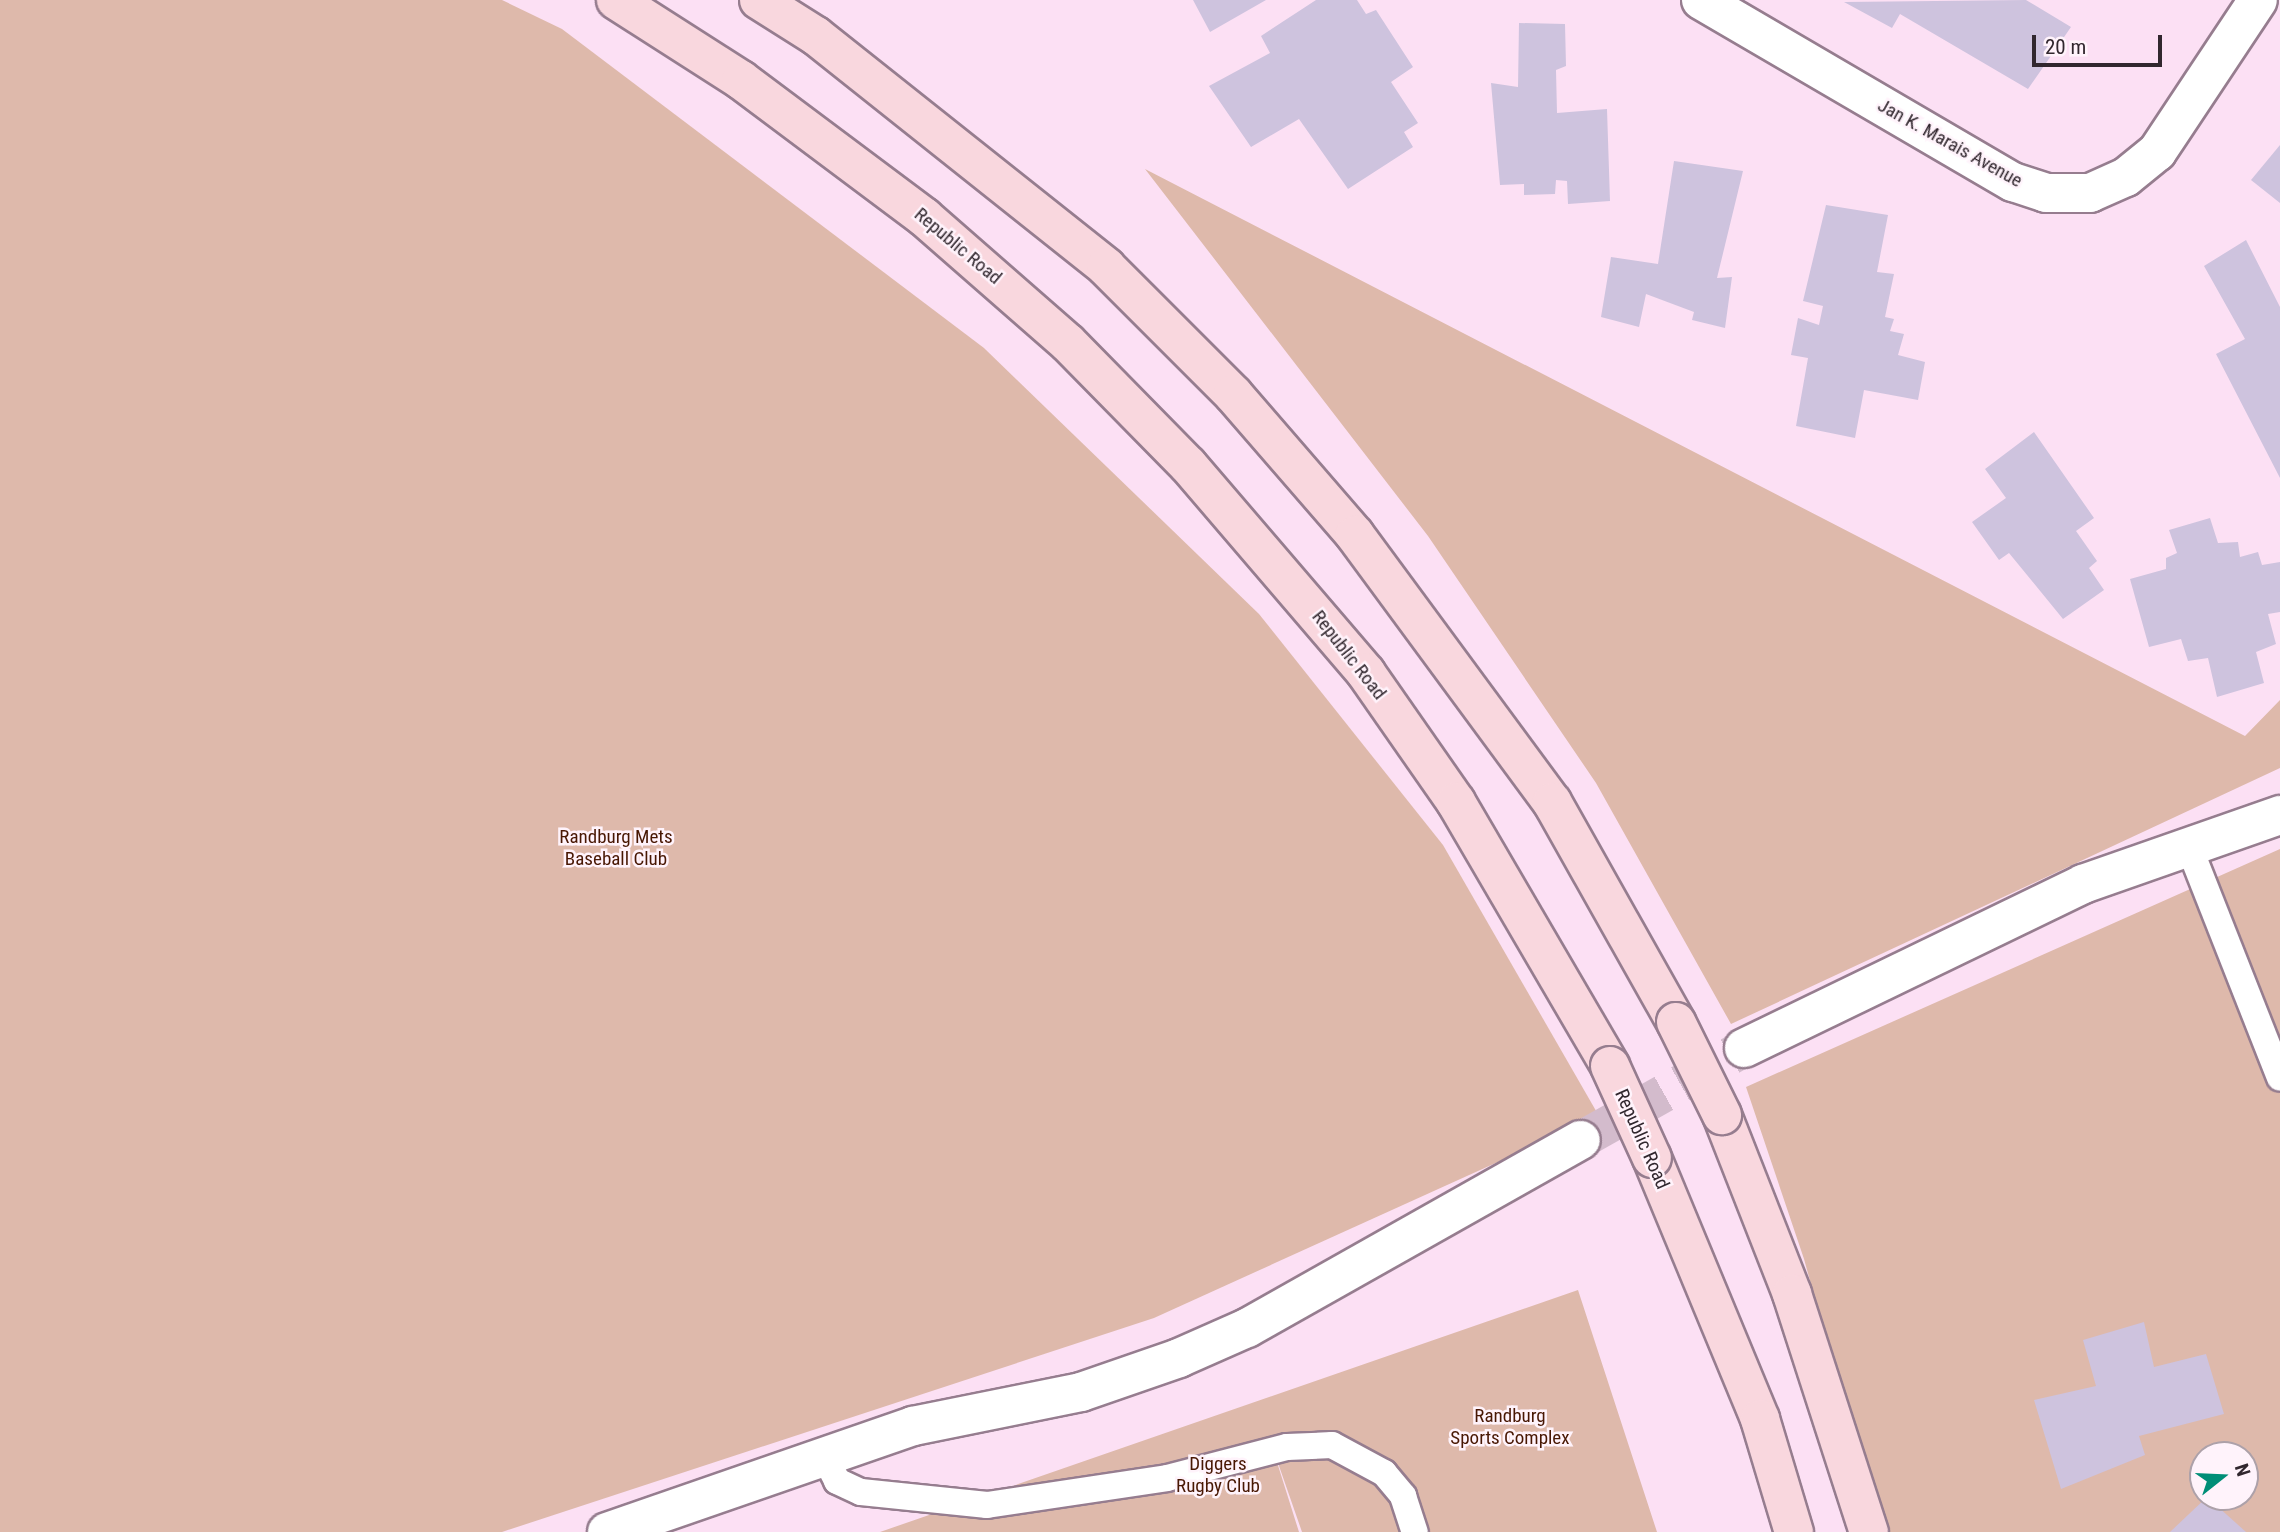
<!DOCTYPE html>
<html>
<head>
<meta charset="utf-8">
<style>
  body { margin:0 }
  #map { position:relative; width:2280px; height:1532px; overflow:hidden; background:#fce0f4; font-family:"Roboto Condensed",sans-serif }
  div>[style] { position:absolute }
  .green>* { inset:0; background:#deb9ab }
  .building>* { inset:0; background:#cec3de }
  .minor-tunnel>* { height:38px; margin-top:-19px; transform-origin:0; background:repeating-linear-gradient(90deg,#d3bbcc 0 38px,transparent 0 57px) }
  .roads { filter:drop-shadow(2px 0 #967d8f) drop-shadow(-2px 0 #967d8f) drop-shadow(0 2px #967d8f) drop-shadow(0 -2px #967d8f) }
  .service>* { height:26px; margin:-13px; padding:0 13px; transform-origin:13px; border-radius:13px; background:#fff }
  .minor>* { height:38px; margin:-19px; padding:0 19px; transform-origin:19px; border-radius:19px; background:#fff }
  .secondary>* { height:38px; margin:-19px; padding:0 19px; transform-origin:19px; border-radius:19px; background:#f9d7de }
  .bridges { filter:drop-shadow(2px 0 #967d8f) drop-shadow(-2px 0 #967d8f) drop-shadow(0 2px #967d8f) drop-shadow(0 -2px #967d8f) }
  .secondary-bridge>* { height:38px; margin:-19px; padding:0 19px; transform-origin:19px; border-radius:19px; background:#f9d7de }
  span { translate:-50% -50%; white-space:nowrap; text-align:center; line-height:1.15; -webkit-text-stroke:5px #fff3fb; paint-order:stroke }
  .street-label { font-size:19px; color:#31272e }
  .park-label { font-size:19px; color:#481703 }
  .north { position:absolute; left:2189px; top:1441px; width:70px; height:70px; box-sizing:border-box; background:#fff3fb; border:2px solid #ada1a9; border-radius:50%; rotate:72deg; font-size:19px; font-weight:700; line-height:28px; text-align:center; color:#31272e }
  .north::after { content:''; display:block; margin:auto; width:24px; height:32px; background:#008e77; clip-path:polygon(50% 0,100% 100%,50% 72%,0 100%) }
  .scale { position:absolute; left:2032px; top:35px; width:130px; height:32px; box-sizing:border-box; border:4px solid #31272e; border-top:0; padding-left:9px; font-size:21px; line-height:24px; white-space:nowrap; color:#31272e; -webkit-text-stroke:5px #fff3fb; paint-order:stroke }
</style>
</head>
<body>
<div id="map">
  <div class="green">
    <div style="clip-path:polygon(0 0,502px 0,562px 29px,984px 348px,1259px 614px,1443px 845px,1599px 1116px,1154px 1318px,502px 1532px,0 1532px)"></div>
    <div style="clip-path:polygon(1145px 169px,2245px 736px,2280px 700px,2280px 768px,1731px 1024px,1596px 783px,1428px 536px)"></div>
    <div style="clip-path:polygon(evenodd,2280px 849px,2280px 1532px,1880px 1532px,1804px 1259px,1746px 1087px,2280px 849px,2203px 1455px,2245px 1455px,2245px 1497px,2203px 1497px,2203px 1455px)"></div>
    <div style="clip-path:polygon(1578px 1290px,1657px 1532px,1302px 1532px,1270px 1440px,1299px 1532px,880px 1532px)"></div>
  </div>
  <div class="building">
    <div style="clip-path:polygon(1193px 0,1266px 0,1210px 32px)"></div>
    <div style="clip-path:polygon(1316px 0,1357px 0,1366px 14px,1376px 10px,1413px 67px,1391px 82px,1418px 123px,1404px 132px,1413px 147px,1348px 189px,1299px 119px,1251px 147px,1209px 86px,1270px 53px,1261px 36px)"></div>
    <div style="clip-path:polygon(2026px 0,2071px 27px,2028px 89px,1900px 14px,1892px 28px,1844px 2px)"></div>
    <div style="clip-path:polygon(1519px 23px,1565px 24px,1566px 66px,1556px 70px,1557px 113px,1607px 109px,1610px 201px,1568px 204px,1567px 181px,1556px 180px,1555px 194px,1524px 195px,1524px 184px,1500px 185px,1491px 83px,1518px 87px)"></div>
    <div style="clip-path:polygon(2280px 145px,2280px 203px,2251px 180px)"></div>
    <div style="clip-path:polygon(1674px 161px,1743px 171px,1717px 278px,1732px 277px,1725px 328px,1692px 320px,1694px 312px,1646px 294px,1639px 327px,1601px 317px,1611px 257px,1658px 264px)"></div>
    <div style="clip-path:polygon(1826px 205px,1888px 215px,1877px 272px,1894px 274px,1885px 317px,1894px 319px,1890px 331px,1904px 334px,1898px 355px,1925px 362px,1918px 400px,1864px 390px,1855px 438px,1796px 426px,1808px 358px,1791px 355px,1798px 318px,1819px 325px,1823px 306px,1803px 301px)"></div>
    <div style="clip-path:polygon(2246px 240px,2280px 307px,2280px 478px,2216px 354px,2245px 339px,2204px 266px)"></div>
    <div style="clip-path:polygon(2034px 432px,2094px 518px,2076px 531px,2097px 561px,2089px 568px,2104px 590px,2063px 619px,2009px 553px,1999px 560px,1972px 522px,2006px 498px,1985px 469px)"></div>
    <div style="clip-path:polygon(2210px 518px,2218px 543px,2238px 542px,2240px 557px,2258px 552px,2262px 565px,2280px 562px,2280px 612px,2268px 614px,2276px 644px,2256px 652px,2264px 683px,2217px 697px,2208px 658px,2188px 661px,2181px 639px,2149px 647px,2130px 579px,2166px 569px,2166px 558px,2177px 553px,2169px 530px)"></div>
    <div style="clip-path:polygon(2144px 1322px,2154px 1367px,2206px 1354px,2224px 1414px,2139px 1436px,2145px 1455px,2061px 1489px,2034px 1400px,2096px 1386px,2083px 1340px)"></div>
    <div style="clip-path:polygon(2207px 1497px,2246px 1532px,2170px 1532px)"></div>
  </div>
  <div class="minor-tunnel">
    <div style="left:1581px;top:1140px;width:187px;rotate:-29.4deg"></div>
  </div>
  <div class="roads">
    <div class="service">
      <div style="left:2188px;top:844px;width:251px;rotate:68.5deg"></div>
      <div style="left:824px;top:1455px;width:29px;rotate:63deg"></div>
      <div style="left:837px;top:1481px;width:26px;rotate:25deg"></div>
      <div style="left:861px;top:1492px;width:127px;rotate:5.9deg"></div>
      <div style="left:987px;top:1505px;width:182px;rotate:-8.5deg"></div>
      <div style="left:1167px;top:1478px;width:124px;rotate:-14.5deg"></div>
      <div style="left:1287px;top:1447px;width:45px;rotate:-2.5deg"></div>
      <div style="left:1332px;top:1445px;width:59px;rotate:28.3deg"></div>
      <div style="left:1384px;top:1473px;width:30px;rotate:50deg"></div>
      <div style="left:1403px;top:1496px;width:38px;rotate:72deg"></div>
    </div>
    <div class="minor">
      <div style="left:1701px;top:0;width:361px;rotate:30.3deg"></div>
      <div style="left:2013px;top:182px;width:35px;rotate:18deg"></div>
      <div style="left:2046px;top:193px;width:44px"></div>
      <div style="left:2090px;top:193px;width:39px;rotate:-24deg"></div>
      <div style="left:2126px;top:177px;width:40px;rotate:-39deg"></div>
      <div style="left:2157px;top:152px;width:182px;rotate:-56.4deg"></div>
      <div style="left:1744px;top:1048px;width:377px;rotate:-25.8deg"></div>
      <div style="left:2083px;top:884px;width:209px;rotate:-19.3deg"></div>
      <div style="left:607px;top:1532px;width:324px;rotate:-19.1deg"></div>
      <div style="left:913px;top:1426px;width:171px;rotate:-11.4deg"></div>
      <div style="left:1081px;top:1392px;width:104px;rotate:-19.1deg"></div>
      <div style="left:1179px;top:1358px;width:74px;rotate:-23.8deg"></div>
      <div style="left:1247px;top:1328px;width:383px;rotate:-29.4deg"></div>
    </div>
    <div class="secondary">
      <div style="left:616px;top:0;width:148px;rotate:32.6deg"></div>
      <div style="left:741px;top:80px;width:229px;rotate:36.8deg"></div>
      <div style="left:924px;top:217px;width:191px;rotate:41.2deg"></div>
      <div style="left:1068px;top:343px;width:171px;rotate:45.5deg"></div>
      <div style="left:1188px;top:465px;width:274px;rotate:49.4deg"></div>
      <div style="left:1366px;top:673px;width:157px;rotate:55.1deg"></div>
      <div style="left:1456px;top:802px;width:306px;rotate:59.7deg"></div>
      <div style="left:759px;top:0;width:67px;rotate:32.3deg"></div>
      <div style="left:816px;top:36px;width:371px;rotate:38.5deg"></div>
      <div style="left:1106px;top:267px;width:180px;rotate:45deg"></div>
      <div style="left:1233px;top:394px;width:186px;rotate:49.1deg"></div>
      <div style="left:1355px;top:535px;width:332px;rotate:53.6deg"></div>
      <div style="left:1552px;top:802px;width:253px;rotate:60.6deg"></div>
      <div style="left:1722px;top:1115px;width:192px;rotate:68.6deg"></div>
      <div style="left:1792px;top:1294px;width:250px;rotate:72.1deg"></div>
      <div style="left:1652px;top:1158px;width:282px;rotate:67.5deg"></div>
      <div style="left:1760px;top:1419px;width:118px;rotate:73.3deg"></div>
    </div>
  </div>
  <div class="bridges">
    <div class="secondary-bridge">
      <div style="left:1676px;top:1022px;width:104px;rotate:63.7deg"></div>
      <div style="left:1610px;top:1066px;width:101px;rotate:65.5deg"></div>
    </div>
  </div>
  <div class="street-label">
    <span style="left:1950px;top:143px;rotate:29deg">Jan K. Marais Avenue</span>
    <span style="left:958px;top:246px;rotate:40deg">Republic Road</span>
    <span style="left:1349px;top:655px;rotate:52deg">Republic Road</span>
    <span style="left:1642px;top:1139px;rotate:66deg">Republic Road</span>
  </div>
  <div class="park-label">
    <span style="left:616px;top:848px">Randburg Mets<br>Baseball Club</span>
    <span style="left:1510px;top:1427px">Randburg<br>Sports Complex</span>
    <span style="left:1218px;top:1475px">Diggers<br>Rugby Club</span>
  </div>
  <div class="north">N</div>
  <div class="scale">20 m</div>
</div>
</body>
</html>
